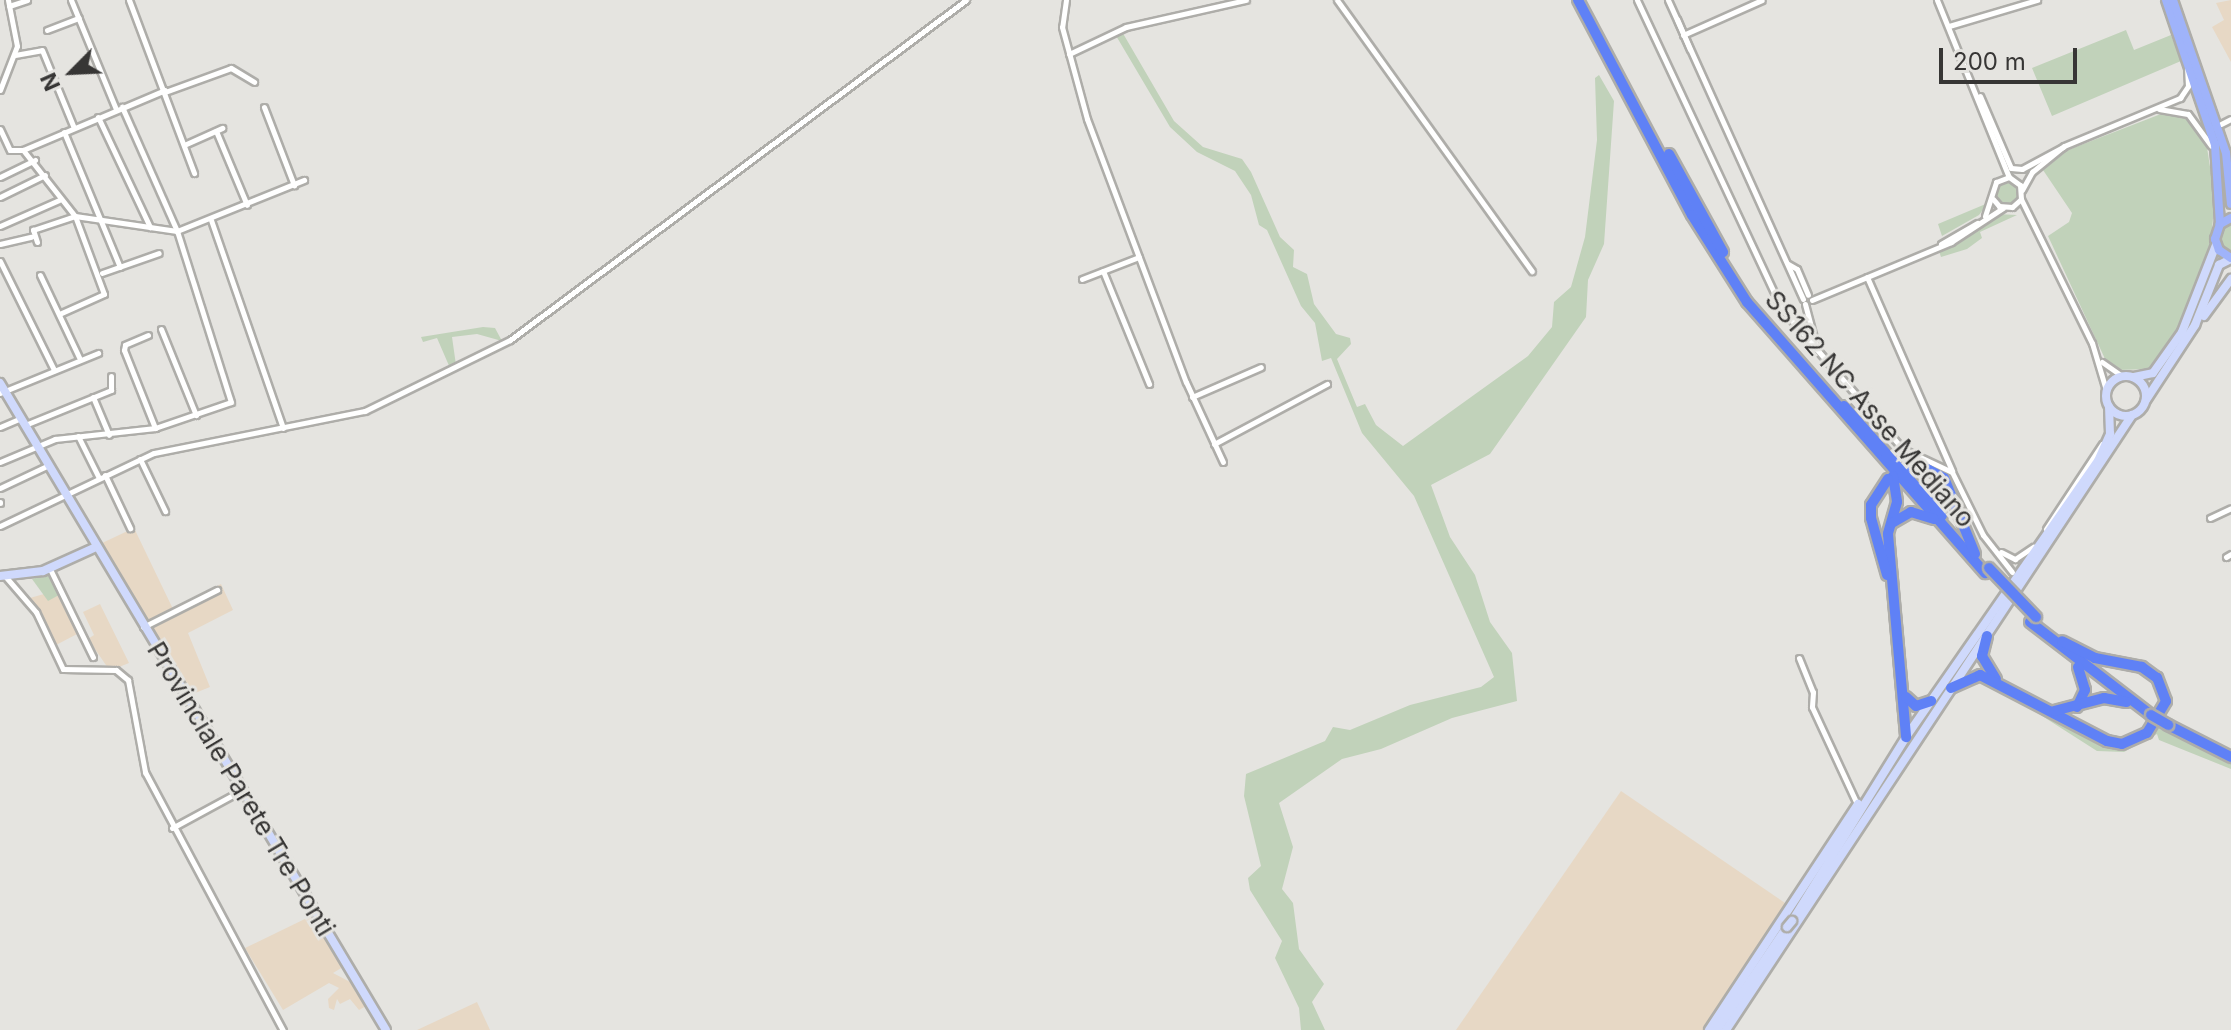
<!DOCTYPE html>
<html>
<head>
<meta charset="utf-8">
<style>
  body { margin:0 }
  #map { position:relative; width:2231px; height:1030px; overflow:hidden; background:#e5e4e0; font-family:Inter,sans-serif }
  div>[style] { position:absolute }
  .industrial>* { inset:0; background:#e7d8c5 }
  .green>* { inset:0; background:#c1d2ba }
  .round { border-radius:50% }
  .roads { filter:drop-shadow(2px 0 #aeada9) drop-shadow(-2px 0 #aeada9) drop-shadow(0 2px #aeada9) drop-shadow(0 -2px #aeada9) }
  .street>* { height:5px; margin:-2.5px; padding:0 2.5px; transform-origin:2.5px; border-radius:2.5px; background:#fff }
  .secondary>* { height:8px; margin:-4px; padding:0 4px; transform-origin:4px; border-radius:4px; background:#cfd9fc }
  .secondary>.ring { margin:-4px; padding:0; box-sizing:content-box; background:none; border:8px solid #cfd9fc; border-radius:50% }
  .primary>* { height:8px; margin:-4px; padding:0 4px; transform-origin:4px; border-radius:4px; background:#9fb3fa }
  .highway>* { height:10px; margin:-5px; padding:0 5px; transform-origin:5px; border-radius:5px; background:#5f81f6 }
  .bridges { filter:drop-shadow(2px 0 #aeada9) drop-shadow(-2px 0 #aeada9) drop-shadow(0 2px #aeada9) drop-shadow(0 -2px #aeada9) }
  .secondary-bridge>* { height:8px; margin:-4px; padding:0 4px; transform-origin:4px; border-radius:4px; background:#cfd9fc }
  .highway-bridge>* { height:10px; margin:-5px; padding:0 5px; transform-origin:5px; border-radius:5px; background:#5f81f6 }
  span { translate:-50% -50%; white-space:nowrap; text-align:center; line-height:1.15; -webkit-text-stroke:6px #e5e4e0; paint-order:stroke }
  .street-label { font-size:26px; color:#373635 }
  .north { position:absolute; left:32px; top:32px; width:80px; height:80px; -webkit-text-stroke:6px #e5e4e0; paint-order:stroke; rotate:246deg; font-size:22px; font-weight:700; line-height:32px; text-align:center; color:#373635 }
  .north::after { content:''; display:block; margin:auto; width:28px; height:36px; background:#373635; clip-path:polygon(50% 0,100% 100%,50% 72%,0 100%) }
  .scale { position:absolute; left:1939px; top:48px; width:138px; height:36px; box-sizing:border-box; border:4px solid #373635; border-top:0; padding-left:10px; font-size:24px; line-height:28px; white-space:nowrap; color:#373635; -webkit-text-stroke:6px #e5e4e0; paint-order:stroke }
</style>
</head>
<body>
<div id="map">
  <div class="industrial">
    <div style="clip-path:polygon(2231px 0,2231px 62px,2212px 27px,2224px 20px,2216px 3px)"></div>
    <div style="clip-path:polygon(134px 528px,173px 609px,221px 584px,233px 610px,188px 633px,210px 687px,190px 695px,100px 544px)"></div>
    <div style="clip-path:polygon(44px 594px,48px 600px,59px 595px,79px 633px,56px 645px,30px 598px)"></div>
    <div style="clip-path:polygon(100px 604px,129px 663px,119px 667px,108px 668px,88px 639px,94px 635px,83px 612px)"></div>
    <div style="clip-path:polygon(1621px 791px,1791px 907px,1706px 1030px,1456px 1030px)"></div>
    <div style="clip-path:polygon(313px 915px,343px 967px,333px 973px,352px 983px,366px 1006px,359px 1010px,350px 999px,340px 1004px,337px 999px,334px 1010px,329px 1008px,328px 999px,339px 988px,329px 983px,283px 1010px,245px 948px)"></div>
    <div style="clip-path:polygon(477px 1002px,490px 1030px,417px 1030px)"></div>
  </div>
  <div class="green">
    <div style="clip-path:polygon(1121px 30px,1174px 121px,1203px 147px,1242px 159px,1251px 172px,1280px 237px,1294px 250px,1293px 267px,1307px 274px,1314px 304px,1336px 334px,1350px 338px,1351px 344px,1337px 359px,1357px 407px,1365px 404px,1376px 425px,1403px 446px,1528px 356px,1552px 327px,1554px 302px,1571px 287px,1585px 237px,1597px 140px,1595px 78px,1599px 75px,1614px 101px,1604px 244px,1588px 280px,1586px 317px,1490px 454px,1431px 485px,1450px 537px,1475px 575px,1490px 622px,1512px 653px,1517px 701px,1452px 718px,1381px 749px,1342px 759px,1279px 803px,1293px 847px,1282px 889px,1293px 903px,1299px 949px,1324px 984px,1312px 1002px,1325px 1030px,1301px 1030px,1299px 1008px,1275px 958px,1282px 941px,1250px 890px,1248px 878px,1261px 866px,1244px 796px,1246px 774px,1325px 741px,1333px 727px,1350px 730px,1410px 705px,1481px 687px,1494px 677px,1414px 496px,1362px 433px,1331px 358px,1322px 361px,1315px 323px,1301px 306px,1267px 230px,1259px 225px,1251px 195px,1235px 171px,1197px 152px,1170px 127px,1115px 34px)"></div>
    <div style="clip-path:polygon(2126px 30px,2134px 50px,2171px 35px,2181px 61px,2052px 116px,2032px 68px)"></div>
    <div style="clip-path:polygon(2166px 112px,2190px 119px,2206px 141px,2215px 199px,2210px 248px,2185px 317px,2151px 369px,2117px 370px,2106px 361px,2048px 236px,2069px 222px,2072px 213px,2043px 170px,2068px 150px)"></div>
    <div class="round" style="left:1996px;top:182px;width:22px;height:22px"></div>
    <div style="clip-path:polygon(1988px 203px,1979px 215px,1942px 236px,1938px 224px)"></div>
    <div style="clip-path:polygon(1997px 214px,2017px 215px,1980px 232px,1982px 238px,1967px 249px,1941px 257px,1939px 251px)"></div>
    <div style="clip-path:polygon(2231px 221px,2231px 254px,2218px 241px,2223px 225px)"></div>
    <div style="clip-path:polygon(483px 327px,495px 328px,502px 341px,477px 334px,452px 337px,456px 365px,450px 368px,437px 338px,423px 342px,421px 337px)"></div>
    <div style="clip-path:polygon(48px 574px,59px 595px,48px 601px,32px 579px)"></div>
    <div style="clip-path:polygon(1984px 679px,2109px 744px,2147px 736px,2157px 726px,2231px 762px,2231px 769px,2159px 740px,2157px 734px,2124px 752px,2097px 751px)"></div>
  </div>
  <div class="roads">
    <div class="street">
      <div style="left:71px;top:0;width:118px;rotate:67.6deg"></div>
      <div style="left:129px;top:0;width:185px;rotate:69.4deg"></div>
      <div style="left:1066px;top:0;width:27px;rotate:98deg"></div>
      <div style="left:1062px;top:27px;width:95px;rotate:74.8deg"></div>
      <div style="left:1087px;top:119px;width:281px;rotate:69.4deg"></div>
      <div style="left:1186px;top:382px;width:88px;rotate:65.2deg"></div>
      <div style="left:1337px;top:0;width:334px;rotate:54.3deg"></div>
      <div style="left:1637px;top:0;width:341px;rotate:64.9deg"></div>
      <div style="left:1782px;top:309px;width:185px;rotate:49.2deg"></div>
      <div style="left:1903px;top:449px;width:54px;rotate:25.1deg"></div>
      <div style="left:1952px;top:472px;width:70px;rotate:63.8deg"></div>
      <div style="left:1983px;top:535px;width:47px;rotate:51.9deg"></div>
      <div style="left:1668px;top:0;width:328px;rotate:65.7deg"></div>
      <div style="left:1937px;top:0;width:191px;rotate:67.9deg"></div>
      <div style="left:9px;top:6px;width:19px;rotate:-18deg"></div>
      <div style="left:1677px;top:19px;width:33px;rotate:67deg"></div>
      <div style="left:1949px;top:26px;width:92px;rotate:-16.5deg"></div>
      <div style="left:47px;top:30px;width:34px;rotate:-21deg"></div>
      <div style="left:1683px;top:35px;width:86px;rotate:-23.9deg"></div>
      <div style="left:1069px;top:54px;width:63px;rotate:-25.3deg"></div>
      <div style="left:1126px;top:27px;width:123px;rotate:-12.7deg"></div>
      <div style="left:15px;top:55px;width:27px;rotate:-10deg"></div>
      <div style="left:42px;top:50px;width:84px;rotate:67.7deg"></div>
      <div style="left:0;top:90px;width:47px;rotate:-68.9deg"></div>
      <div style="left:17px;top:46px;width:47px;rotate:-101.1deg"></div>
      <div style="left:165px;top:92px;width:70px;rotate:-20deg"></div>
      <div style="left:231px;top:68px;width:27px;rotate:31deg"></div>
      <div style="left:1980px;top:96px;width:78px;rotate:66.7deg"></div>
      <div style="left:2011px;top:168px;width:11px;rotate:5deg"></div>
      <div style="left:2022px;top:169px;width:47px;rotate:-28.2deg"></div>
      <div style="left:264px;top:107px;width:84px;rotate:69deg"></div>
      <div style="left:2159px;top:109px;width:29px;rotate:10deg"></div>
      <div style="left:2188px;top:114px;width:39px;rotate:54deg"></div>
      <div style="left:98px;top:117px;width:122px;rotate:64.7deg"></div>
      <div style="left:2221px;top:124px;width:11px;rotate:-27deg"></div>
      <div style="left:0;top:129px;width:23px;rotate:65deg"></div>
      <div style="left:10px;top:150px;width:13px"></div>
      <div style="left:23px;top:150px;width:154px;rotate:-22.9deg"></div>
      <div style="left:216px;top:131px;width:80px;rotate:67.3deg"></div>
      <div style="left:64px;top:132px;width:146px;rotate:67.5deg"></div>
      <div style="left:184px;top:145px;width:42px;rotate:-24.1deg"></div>
      <div style="left:23px;top:150px;width:84px;rotate:51.8deg"></div>
      <div style="left:75px;top:216px;width:83px;rotate:69.6deg"></div>
      <div style="left:104px;top:294px;width:49px;rotate:156deg"></div>
      <div style="left:0;top:177px;width:39px;rotate:-26deg"></div>
      <div style="left:2022px;top:190px;width:21px;rotate:-61deg"></div>
      <div style="left:2032px;top:172px;width:41px;rotate:-39.1deg"></div>
      <div style="left:2064px;top:146px;width:126px;rotate:-22.5deg"></div>
      <div style="left:2180px;top:98px;width:14px;rotate:-56deg"></div>
      <div style="left:2188px;top:86px;width:17px;rotate:-93deg"></div>
      <div style="left:0;top:197px;width:50px;rotate:-26.1deg"></div>
      <div style="left:2021px;top:199px;width:161px;rotate:63.8deg"></div>
      <div style="left:2092px;top:343px;width:49px;rotate:73.4deg"></div>
      <div style="left:1985px;top:216px;width:36px;rotate:-72deg"></div>
      <div style="left:1996px;top:182px;width:14px;rotate:-21deg"></div>
      <div style="left:2009px;top:177px;width:14px;rotate:36deg"></div>
      <div style="left:2020px;top:185px;width:14px;rotate:86deg"></div>
      <div style="left:2021px;top:199px;width:12px;rotate:138deg"></div>
      <div style="left:2012px;top:207px;width:13px;rotate:-176deg"></div>
      <div style="left:1999px;top:206px;width:9px;rotate:-131deg"></div>
      <div style="left:211px;top:220px;width:220px;rotate:70.9deg"></div>
      <div style="left:0;top:226px;width:64px;rotate:-23.8deg"></div>
      <div style="left:37px;top:242px;width:13px;rotate:-108deg"></div>
      <div style="left:33px;top:230px;width:44px;rotate:-18.4deg"></div>
      <div style="left:75px;top:216px;width:103px;rotate:8.4deg"></div>
      <div style="left:177px;top:231px;width:137px;rotate:-21.9deg"></div>
      <div style="left:0;top:244px;width:32px;rotate:-13deg"></div>
      <div style="left:1941px;top:244px;width:42px;rotate:-30.3deg"></div>
      <div style="left:0;top:261px;width:122px;rotate:63.6deg"></div>
      <div style="left:1788px;top:264px;width:10px;rotate:29deg"></div>
      <div style="left:1797px;top:269px;width:28px;rotate:67deg"></div>
      <div style="left:1103px;top:271px;width:122px;rotate:67.8deg"></div>
      <div style="left:102px;top:273px;width:60px;rotate:-19.3deg"></div>
      <div style="left:40px;top:275px;width:91px;rotate:64.6deg"></div>
      <div style="left:1867px;top:277px;width:212px;rotate:66.3deg"></div>
      <div style="left:1082px;top:279px;width:61px;rotate:-21.1deg"></div>
      <div style="left:1812px;top:300px;width:151px;rotate:-22.6deg"></div>
      <div style="left:1951px;top:242px;width:62px;rotate:-33.2deg"></div>
      <div style="left:1805px;top:304px;width:47px;rotate:75.1deg"></div>
      <div style="left:161px;top:329px;width:93px;rotate:67.9deg"></div>
      <div style="left:148px;top:335px;width:25px;rotate:157deg"></div>
      <div style="left:125px;top:345px;width:5px;rotate:101deg"></div>
      <div style="left:124px;top:350px;width:84px;rotate:68.3deg"></div>
      <div style="left:2102px;top:362px;width:24px;rotate:35deg"></div>
      <div style="left:0;top:393px;width:106px;rotate:-22.2deg"></div>
      <div style="left:93px;top:397px;width:41px;rotate:67.2deg"></div>
      <div style="left:1192px;top:397px;width:75px;rotate:-23.5deg"></div>
      <div style="left:25px;top:425px;width:93px;rotate:-22.1deg"></div>
      <div style="left:111px;top:390px;width:14px;rotate:-90deg"></div>
      <div style="left:0;top:427px;width:23px;rotate:-23deg"></div>
      <div style="left:78px;top:436px;width:47px;rotate:63.4deg"></div>
      <div style="left:1214px;top:444px;width:128px;rotate:-28deg"></div>
      <div style="left:140px;top:459px;width:58px;rotate:64.3deg"></div>
      <div style="left:0;top:462px;width:60px;rotate:-22.7deg"></div>
      <div style="left:55px;top:439px;width:101px;rotate:-6.3deg"></div>
      <div style="left:155px;top:428px;width:80px;rotate:-18.9deg"></div>
      <div style="left:231px;top:402px;width:179px;rotate:-107.5deg"></div>
      <div style="left:177px;top:231px;width:136px;rotate:-113.9deg"></div>
      <div style="left:105px;top:475px;width:59px;rotate:64.7deg"></div>
      <div style="left:0;top:488px;width:54px;rotate:-25.1deg"></div>
      <div style="left:0;top:502px;width:1px;rotate:90deg"></div>
      <div style="left:2210px;top:518px;width:23px;rotate:-25deg"></div>
      <div style="left:0;top:526px;width:170px;rotate:-25.4deg"></div>
      <div style="left:154px;top:453px;width:215px;rotate:-11.3deg"></div>
      <div style="left:365px;top:411px;width:161px;rotate:-26.1deg"></div>
      <div style="left:510px;top:340px;width:569px;rotate:-36.71deg"></div>
      <div style="left:2046px;top:529px;width:102px;rotate:-56.6deg"></div>
      <div style="left:2001px;top:552px;width:16px;rotate:27deg"></div>
      <div style="left:2015px;top:559px;width:22px;rotate:-34deg"></div>
      <div style="left:2226px;top:557px;width:6px;rotate:-31deg"></div>
      <div style="left:50px;top:569px;width:98px;rotate:64deg"></div>
      <div style="left:5px;top:576px;width:48px;rotate:49.3deg"></div>
      <div style="left:36px;top:612px;width:63px;rotate:64.7deg"></div>
      <div style="left:63px;top:669px;width:53px;rotate:1.1deg"></div>
      <div style="left:116px;top:670px;width:16px;rotate:40deg"></div>
      <div style="left:128px;top:680px;width:94px;rotate:79.5deg"></div>
      <div style="left:145px;top:772px;width:293px;rotate:61.9deg"></div>
      <div style="left:143px;top:627px;width:83px;rotate:-26.6deg"></div>
      <div style="left:1799px;top:658px;width:37px;rotate:68deg"></div>
      <div style="left:1813px;top:692px;width:15px;rotate:94deg"></div>
      <div style="left:1812px;top:707px;width:107px;rotate:65.1deg"></div>
      <div style="left:172px;top:828px;width:80px;rotate:-28.5deg"></div>
    </div>
    <div class="secondary">
      <div style="left:2204px;top:316px;width:46px;rotate:-53.9deg"></div>
      <div class="ring" style="left:2106px;top:376px;width:32px;height:32px"></div>
      <div style="left:2134px;top:377px;width:19px;rotate:-12deg"></div>
      <div style="left:2153px;top:373px;width:50px;rotate:-54.7deg"></div>
      <div style="left:2182px;top:332px;width:93px;rotate:-68.7deg"></div>
      <div style="left:0;top:383px;width:753px;rotate:59.18deg"></div>
      <div style="left:2146px;top:400px;width:90px;rotate:-56.8deg"></div>
      <div style="left:2195px;top:325px;width:65px;rotate:-68.2deg"></div>
      <div style="left:2219px;top:265px;width:13px;rotate:-27deg"></div>
      <div style="left:0;top:576px;width:43px;rotate:-6.6deg"></div>
      <div style="left:43px;top:571px;width:58px;rotate:-24.4deg"></div>
      <div style="left:1792px;top:921px;width:216px;rotate:-58.2deg"></div>
      <div style="left:1906px;top:737px;width:336px;rotate:-55.2deg"></div>
      <div style="left:2098px;top:461px;width:30px;rotate:-66deg"></div>
      <div style="left:2110px;top:434px;width:27px;rotate:-92deg"></div>
      <div style="left:1709px;top:1030px;width:271px;rotate:-56.6deg"></div>
      <div style="left:1717px;top:1030px;width:125px;rotate:-55.8deg"></div>
      <div style="left:1726px;top:1030px;width:737px;rotate:-56.57deg"></div>
    </div>
    <div class="primary">
      <div style="left:2166px;top:0;width:153px;rotate:71.3deg"></div>
      <div style="left:2215px;top:145px;width:79px;rotate:86.4deg"></div>
      <div style="left:2173px;top:0;width:162px;rotate:70.9deg"></div>
      <div style="left:2226px;top:153px;width:51px;rotate:84.4deg"></div>
      <div style="left:2231px;top:218px;width:13px;rotate:151deg"></div>
      <div style="left:2220px;top:224px;width:16px;rotate:108deg"></div>
      <div style="left:2215px;top:239px;width:12px;rotate:70deg"></div>
      <div style="left:2219px;top:250px;width:14px;rotate:34deg"></div>
    </div>
    <div class="highway">
      <div style="left:1578px;top:0;width:243px;rotate:62.1deg"></div>
      <div style="left:1692px;top:215px;width:103px;rotate:57.7deg"></div>
      <div style="left:1747px;top:302px;width:361px;rotate:48.7deg"></div>
      <div style="left:1669px;top:154px;width:112px;rotate:61.1deg"></div>
      <div style="left:1844px;top:406px;width:147px;rotate:48.3deg"></div>
      <div style="left:1906px;top:468px;width:16px;rotate:-7deg"></div>
      <div style="left:1922px;top:466px;width:25px;rotate:29deg"></div>
      <div style="left:1944px;top:478px;width:82px;rotate:67.8deg"></div>
      <div style="left:1893px;top:476px;width:26px;rotate:81deg"></div>
      <div style="left:1897px;top:502px;width:33px;rotate:106deg"></div>
      <div style="left:1888px;top:534px;width:204px;rotate:84.9deg"></div>
      <div style="left:1892px;top:523px;width:22px;rotate:-30deg"></div>
      <div style="left:1911px;top:512px;width:24px;rotate:17deg"></div>
      <div style="left:1887px;top:575px;width:59px;rotate:-105.7deg"></div>
      <div style="left:1871px;top:518px;width:13px;rotate:-90deg"></div>
      <div style="left:1871px;top:505px;width:31px;rotate:-57deg"></div>
      <div style="left:2030px;top:622px;width:153px;rotate:37.5deg"></div>
      <div style="left:1987px;top:636px;width:21px;rotate:104deg"></div>
      <div style="left:1982px;top:656px;width:27px;rotate:59deg"></div>
      <div style="left:1951px;top:688px;width:32px;rotate:-24deg"></div>
      <div style="left:1980px;top:675px;width:143px;rotate:27.5deg"></div>
      <div style="left:2107px;top:741px;width:15px;rotate:11deg"></div>
      <div style="left:2122px;top:744px;width:27px;rotate:-24deg"></div>
      <div style="left:2147px;top:733px;width:37px;rotate:-59deg"></div>
      <div style="left:2166px;top:701px;width:25px;rotate:-111deg"></div>
      <div style="left:2157px;top:678px;width:19px;rotate:-144deg"></div>
      <div style="left:2142px;top:667px;width:48px;rotate:-169.2deg"></div>
      <div style="left:2095px;top:658px;width:37px;rotate:-153deg"></div>
      <div style="left:1906px;top:697px;width:13px;rotate:42deg"></div>
      <div style="left:1916px;top:706px;width:16px;rotate:-18deg"></div>
      <div style="left:2077px;top:707px;width:19px;rotate:-65deg"></div>
      <div style="left:2085px;top:690px;width:24px;rotate:-107deg"></div>
      <div style="left:2054px;top:711px;width:52px;rotate:-14.6deg"></div>
      <div style="left:2104px;top:698px;width:23px;rotate:10deg"></div>
      <div style="left:2168px;top:725px;width:71px;rotate:26.9deg"></div>
    </div>
  </div>
  <div class="bridges">
    <div class="secondary-bridge">
      <div style="left:1787px;top:927px;width:8px;rotate:-50deg"></div>
    </div>
    <div class="highway-bridge">
      <div style="left:1989px;top:568px;width:68px;rotate:46.2deg"></div>
      <div style="left:2151px;top:715px;width:20px;rotate:30deg"></div>
    </div>
  </div>
  <div class="street-label">
    <span style="left:1870px;top:409px;rotate:49deg">SS162 NC Asse Mediano</span>
    <span style="left:241px;top:789px;rotate:59deg">Provinciale Parete Tre Ponti</span>
  </div>
  <div class="north">N</div>
  <div class="scale">200 m</div>
</div>
</body>
</html>
